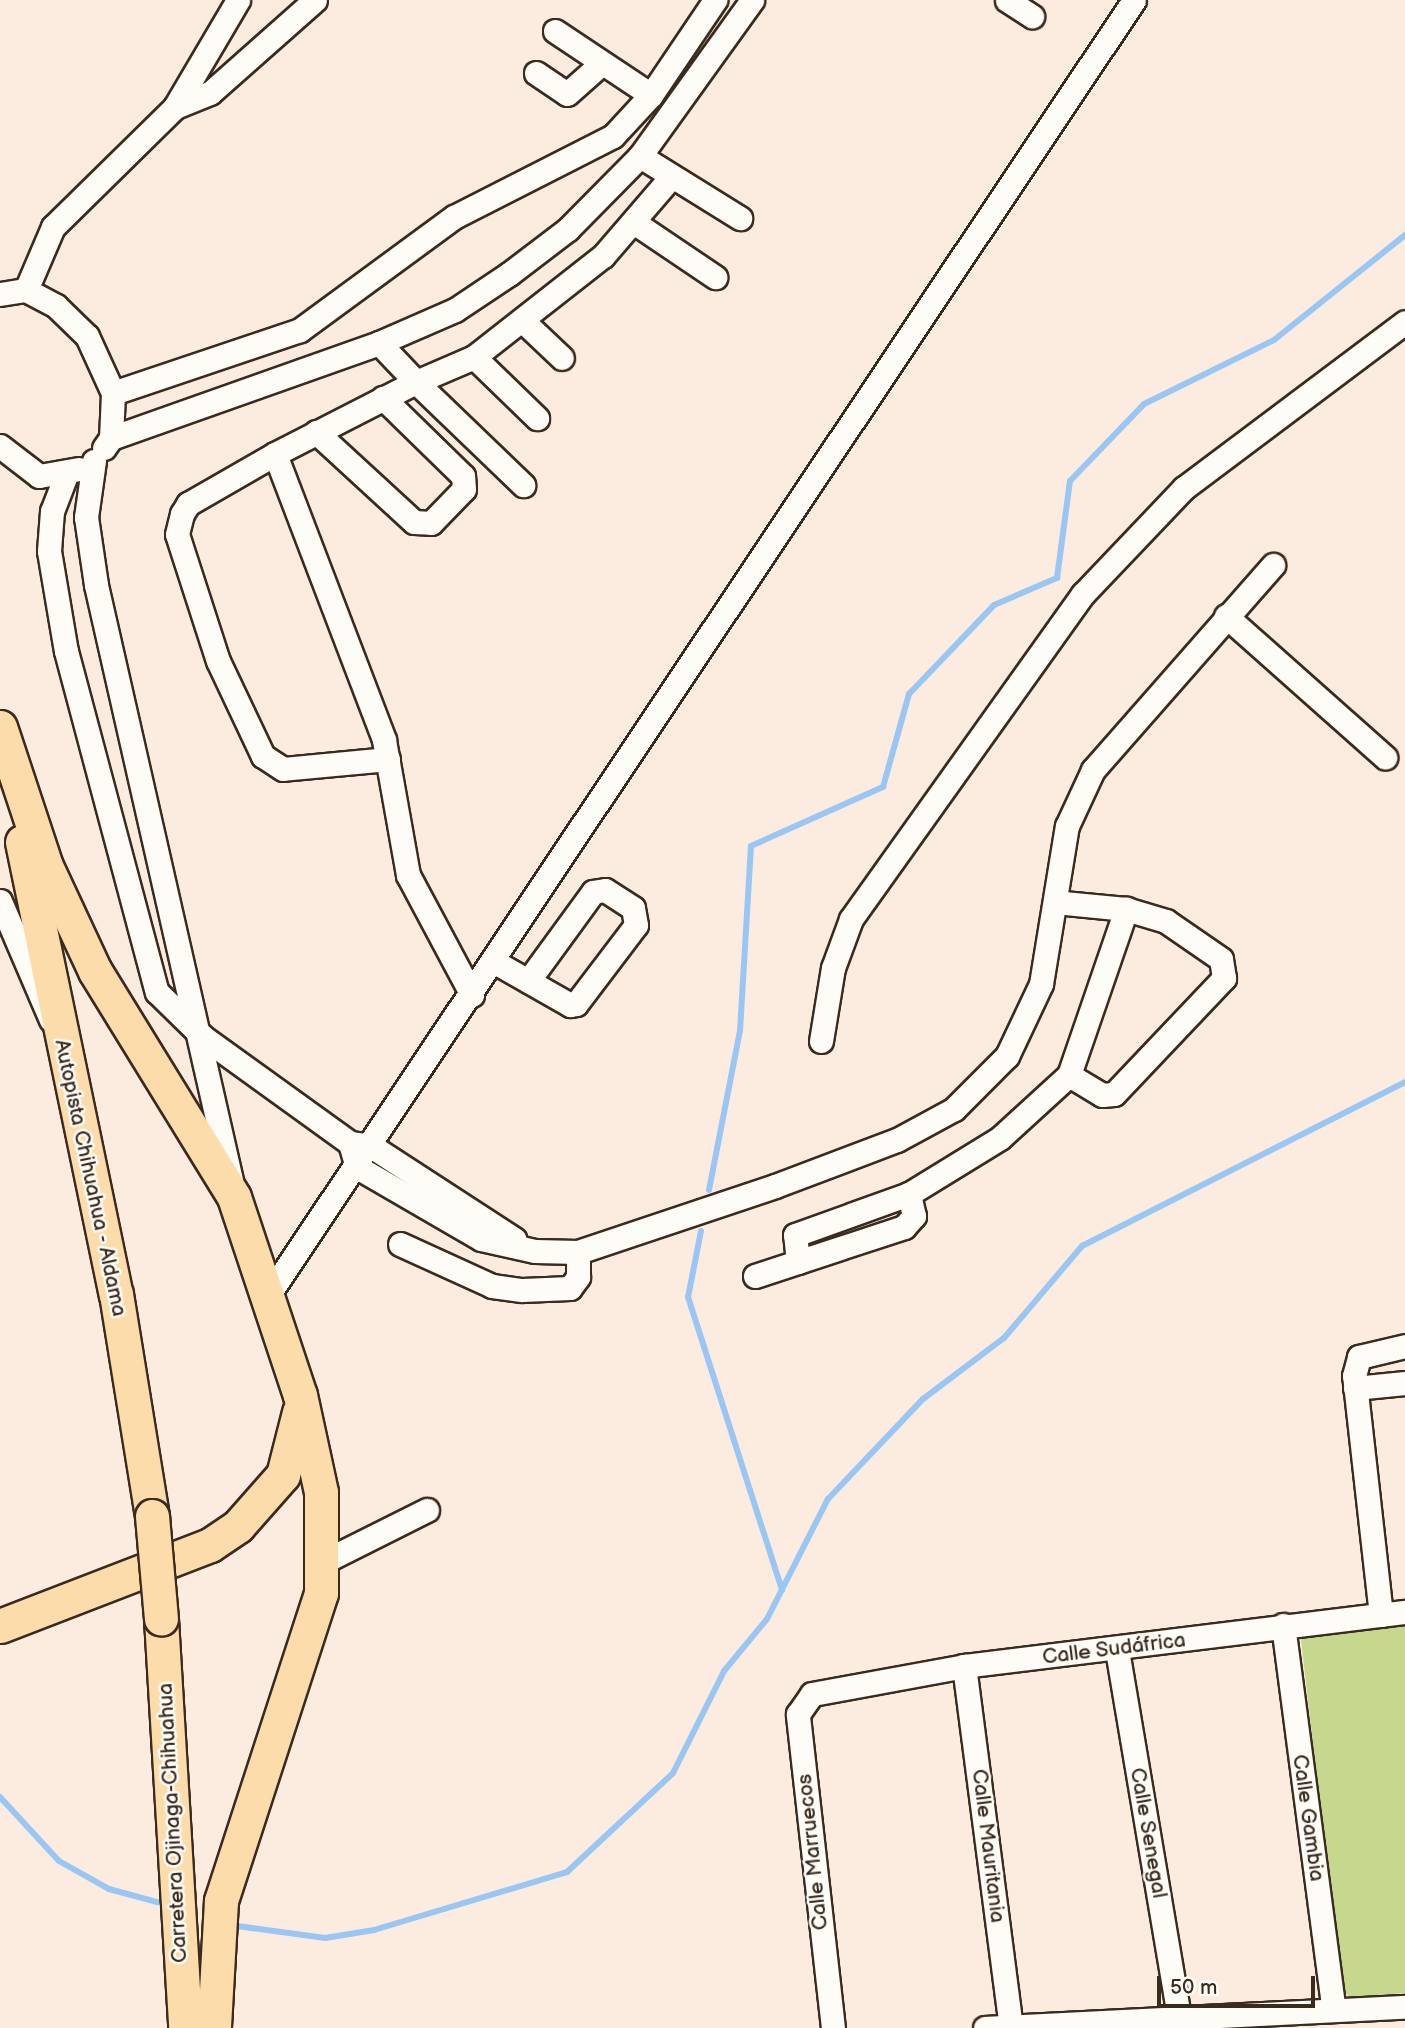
<!DOCTYPE html>
<html>
<head>
<meta charset="utf-8">
<style>
  body { margin:0 }
  #map { position:relative; width:1405px; height:2028px; overflow:hidden; background:#fcece0; font-family:"Balsamiq Sans",sans-serif }
  div>[style] { position:absolute }
  .green>* { inset:0; background:#c6d88d }
  .stream>* { height:6px; margin:-3px; padding:0 3px; transform-origin:3px; border-radius:3px; background:#9ac6f4 }
  .roads { filter:drop-shadow(2px 0 #3b2a1e) drop-shadow(-2px 0 #3b2a1e) drop-shadow(0 2px #3b2a1e) drop-shadow(0 -2px #3b2a1e) }
  .minor>* { height:23px; margin:-11.5px; padding:0 11.5px; transform-origin:11.5px; border-radius:11.5px; background:#fdfcf7 }
  .highway>* { height:33px; margin:-16.5px; padding:0 16.5px; transform-origin:16.5px; border-radius:16.5px; background:#fddcac }
  .bridges { filter:drop-shadow(2px 0 #3b2a1e) drop-shadow(-2px 0 #3b2a1e) drop-shadow(0 2px #3b2a1e) drop-shadow(0 -2px #3b2a1e) }
  .highway-bridge>* { height:33px; margin:-16.5px; padding:0 16.5px; transform-origin:16.5px; border-radius:16.5px; background:#fddcac }
  span { translate:-50% -50%; white-space:nowrap; text-align:center; line-height:1.15; -webkit-text-stroke:5px #fdfcf7; paint-order:stroke }
  .street-label { font-size:21px; color:#3b2a1e }
  .scale { position:absolute; left:1157px; top:1976px; width:158px; height:32px; box-sizing:border-box; border:4px solid #3b2a1e; border-top:0; padding-left:9px; font-size:21px; line-height:24px; white-space:nowrap; color:#3b2a1e; -webkit-text-stroke:5px #fdfcf7; paint-order:stroke }
</style>
</head>
<body>
<div id="map">
  <div class="green">
    <div style="clip-path:polygon(1405px 1622px,1405px 1993px,1350px 1997px,1342px 1991px,1301px 1640px,1306px 1634px)"></div>
  </div>
  <div class="stream">
    <div style="left:709px;top:1190px;width:162px;rotate:-79deg"></div>
    <div style="left:740px;top:1031px;width:185px;rotate:-86.6deg"></div>
    <div style="left:751px;top:846px;width:145px;rotate:-24.1deg"></div>
    <div style="left:883px;top:787px;width:97px;rotate:-74.4deg"></div>
    <div style="left:909px;top:694px;width:123px;rotate:-46.3deg"></div>
    <div style="left:994px;top:605px;width:69px;rotate:-23.2deg"></div>
    <div style="left:1057px;top:578px;width:98px;rotate:-82.4deg"></div>
    <div style="left:1070px;top:481px;width:107px;rotate:-46.1deg"></div>
    <div style="left:1144px;top:404px;width:145px;rotate:-26.2deg"></div>
    <div style="left:1274px;top:340px;width:168px;rotate:-38.7deg"></div>
    <div style="left:701px;top:1231px;width:67px;rotate:101.1deg"></div>
    <div style="left:688px;top:1297px;width:308px;rotate:72.2deg"></div>
    <div style="left:0;top:1797px;width:87px;rotate:47.3deg"></div>
    <div style="left:59px;top:1861px;width:57px;rotate:29.2deg"></div>
    <div style="left:109px;top:1889px;width:50px;rotate:15.2deg"></div>
    <div style="left:237px;top:1926px;width:89px;rotate:7.8deg"></div>
    <div style="left:325px;top:1938px;width:50px;rotate:-9.3deg"></div>
    <div style="left:374px;top:1930px;width:202px;rotate:-16.7deg"></div>
    <div style="left:567px;top:1872px;width:145px;rotate:-43deg"></div>
    <div style="left:673px;top:1773px;width:114px;rotate:-63.4deg"></div>
    <div style="left:724px;top:1671px;width:67px;rotate:-50.4deg"></div>
    <div style="left:767px;top:1619px;width:135px;rotate:-63.1deg"></div>
    <div style="left:828px;top:1499px;width:138px;rotate:-46.5deg"></div>
    <div style="left:923px;top:1399px;width:101px;rotate:-37deg"></div>
    <div style="left:1004px;top:1338px;width:121px;rotate:-49.7deg"></div>
    <div style="left:1082px;top:1246px;width:362px;rotate:-26.9deg"></div>
  </div>
  <div class="roads">
    <div class="minor">
      <div style="left:1007px;top:0;width:30px;rotate:33deg"></div>
      <div style="left:555px;top:31px;width:115px;rotate:33.7deg"></div>
      <div style="left:536px;top:73px;width:37px;rotate:34deg"></div>
      <div style="left:567px;top:94px;width:45px;rotate:-41.4deg"></div>
      <div style="left:175px;top:107px;width:38px;rotate:-22deg"></div>
      <div style="left:210px;top:93px;width:140px;rotate:-41.5deg"></div>
      <div style="left:640px;top:156px;width:118px;rotate:31.8deg"></div>
      <div style="left:635px;top:223px;width:97px;rotate:34deg"></div>
      <div style="left:26px;top:290px;width:69px;rotate:-66.8deg"></div>
      <div style="left:53px;top:227px;width:171px;rotate:-44.5deg"></div>
      <div style="left:175px;top:107px;width:124px;rotate:-59.5deg"></div>
      <div style="left:0;top:294px;width:26px;rotate:-9deg"></div>
      <div style="left:26px;top:290px;width:34px;rotate:28deg"></div>
      <div style="left:56px;top:306px;width:43px;rotate:44.1deg"></div>
      <div style="left:87px;top:336px;width:63px;rotate:65.5deg"></div>
      <div style="left:113px;top:393px;width:45px;rotate:92.5deg"></div>
      <div style="left:111px;top:438px;width:12px;rotate:125deg"></div>
      <div style="left:524px;top:322px;width:52px;rotate:43.5deg"></div>
      <div style="left:379px;top:343px;width:54px;rotate:46.5deg"></div>
      <div style="left:416px;top:382px;width:63px;rotate:-23.3deg"></div>
      <div style="left:474px;top:357px;width:164px;rotate:-38.1deg"></div>
      <div style="left:603px;top:256px;width:104px;rotate:-49.3deg"></div>
      <div style="left:474px;top:357px;width:88px;rotate:44.1deg"></div>
      <div style="left:113px;top:393px;width:197px;rotate:-18.6deg"></div>
      <div style="left:300px;top:330px;width:191px;rotate:-36.3deg"></div>
      <div style="left:454px;top:217px;width:178px;rotate:-27deg"></div>
      <div style="left:613px;top:136px;width:56px;rotate:-47.2deg"></div>
      <div style="left:651px;top:95px;width:115px;rotate:-56deg"></div>
      <div style="left:316px;top:432px;width:133px;rotate:42.6deg"></div>
      <div style="left:414px;top:522px;width:17px;rotate:3deg"></div>
      <div style="left:431px;top:523px;width:47px;rotate:-45.9deg"></div>
      <div style="left:464px;top:489px;width:13px;rotate:-94deg"></div>
      <div style="left:463px;top:476px;width:112px;rotate:-135.7deg"></div>
      <div style="left:111px;top:438px;width:284px;rotate:-19.5deg"></div>
      <div style="left:379px;top:343px;width:83px;rotate:-23.5deg"></div>
      <div style="left:455px;top:310px;width:65px;rotate:-33.7deg"></div>
      <div style="left:509px;top:274px;width:74px;rotate:-37.3deg"></div>
      <div style="left:568px;top:229px;width:103px;rotate:-45.4deg"></div>
      <div style="left:640px;top:156px;width:192px;rotate:-54.3deg"></div>
      <div style="left:0;top:446px;width:49px;rotate:37.6deg"></div>
      <div style="left:39px;top:476px;width:40px;rotate:-10deg"></div>
      <div style="left:275px;top:454px;width:306px;rotate:69.1deg"></div>
      <div style="left:384px;top:740px;width:137px;rotate:79.9deg"></div>
      <div style="left:408px;top:875px;width:136px;rotate:61.9deg"></div>
      <div style="left:94px;top:461px;width:57px;rotate:98.1deg"></div>
      <div style="left:86px;top:517px;width:69px;rotate:81.6deg"></div>
      <div style="left:96px;top:585px;width:610px;rotate:77.22deg"></div>
      <div style="left:66px;top:475px;width:39px;rotate:111deg"></div>
      <div style="left:52px;top:511px;width:40px;rotate:94.3deg"></div>
      <div style="left:49px;top:551px;width:101px;rotate:80.4deg"></div>
      <div style="left:66px;top:651px;width:353px;rotate:75.1deg"></div>
      <div style="left:157px;top:992px;width:64px;rotate:44.4deg"></div>
      <div style="left:203px;top:1037px;width:181px;rotate:35.8deg"></div>
      <div style="left:350px;top:1143px;width:21px;rotate:8deg"></div>
      <div style="left:371px;top:1146px;width:171px;rotate:33deg"></div>
      <div style="left:1226px;top:616px;width:213px;rotate:41.6deg"></div>
      <div style="left:388px;top:759px;width:105px;rotate:174.6deg"></div>
      <div style="left:283px;top:769px;width:24px;rotate:-147deg"></div>
      <div style="left:263px;top:756px;width:105px;rotate:-115.3deg"></div>
      <div style="left:218px;top:661px;width:133px;rotate:-107.9deg"></div>
      <div style="left:177px;top:534px;width:21px;rotate:-76deg"></div>
      <div style="left:182px;top:514px;width:12px;rotate:-59deg"></div>
      <div style="left:188px;top:504px;width:100px;rotate:-29.9deg"></div>
      <div style="left:275px;top:454px;width:158px;rotate:-27.1deg"></div>
      <div style="left:416px;top:382px;width:149px;rotate:43.9deg"></div>
      <div style="left:0;top:901px;width:129px;rotate:66.8deg"></div>
      <div style="left:493px;top:961px;width:89px;rotate:29.7deg"></div>
      <div style="left:570px;top:1005px;width:6px;rotate:-9deg"></div>
      <div style="left:576px;top:1004px;width:99px;rotate:-52.8deg"></div>
      <div style="left:636px;top:925px;width:17px;rotate:-100deg"></div>
      <div style="left:633px;top:908px;width:33px;rotate:-147deg"></div>
      <div style="left:605px;top:890px;width:12px;rotate:171deg"></div>
      <div style="left:593px;top:892px;width:110px;rotate:126.1deg"></div>
      <div style="left:821px;top:1041px;width:74px;rotate:-80.7deg"></div>
      <div style="left:833px;top:968px;width:52px;rotate:-69.8deg"></div>
      <div style="left:851px;top:919px;width:399px;rotate:-54.5deg"></div>
      <div style="left:1083px;top:594px;width:146px;rotate:-46.4deg"></div>
      <div style="left:1184px;top:488px;width:276px;rotate:-36.9deg"></div>
      <div style="left:1069px;top:1075px;width:176px;rotate:-71deg"></div>
      <div style="left:350px;top:1143px;width:25px;rotate:74deg"></div>
      <div style="left:357px;top:1167px;width:143px;rotate:30.1deg"></div>
      <div style="left:481px;top:1239px;width:55px;rotate:12.5deg"></div>
      <div style="left:535px;top:1251px;width:43px;rotate:1.3deg"></div>
      <div style="left:578px;top:1252px;width:208px;rotate:-18.5deg"></div>
      <div style="left:775px;top:1186px;width:130px;rotate:-20.7deg"></div>
      <div style="left:897px;top:1140px;width:65px;rotate:-28.5deg"></div>
      <div style="left:954px;top:1109px;width:75px;rotate:-45deg"></div>
      <div style="left:1007px;top:1056px;width:80px;rotate:-64.7deg"></div>
      <div style="left:1041px;top:984px;width:160px;rotate:-80.7deg"></div>
      <div style="left:1067px;top:826px;width:62px;rotate:-65.1deg"></div>
      <div style="left:1093px;top:770px;width:273px;rotate:-48.7deg"></div>
      <div style="left:400px;top:1244px;width:101px;rotate:24.5deg"></div>
      <div style="left:492px;top:1286px;width:30px;rotate:8deg"></div>
      <div style="left:522px;top:1290px;width:48px;rotate:-2.4deg"></div>
      <div style="left:570px;top:1288px;width:14px;rotate:-54deg"></div>
      <div style="left:578px;top:1277px;width:25px;rotate:-90deg"></div>
      <div style="left:798px;top:1262px;width:27px;rotate:-96deg"></div>
      <div style="left:795px;top:1235px;width:121px;rotate:-19.8deg"></div>
      <div style="left:755px;top:1276px;width:157px;rotate:-18.2deg"></div>
      <div style="left:904px;top:1227px;width:15px;rotate:-48deg"></div>
      <div style="left:914px;top:1216px;width:23px;rotate:-103deg"></div>
      <div style="left:909px;top:1194px;width:107px;rotate:-31.6deg"></div>
      <div style="left:1000px;top:1138px;width:93px;rotate:-42.4deg"></div>
      <div style="left:1069px;top:1075px;width:39px;rotate:31deg"></div>
      <div style="left:1102px;top:1095px;width:12px;rotate:-5deg"></div>
      <div style="left:1114px;top:1094px;width:160px;rotate:-46.5deg"></div>
      <div style="left:1224px;top:978px;width:19px;rotate:-99deg"></div>
      <div style="left:1221px;top:959px;width:67px;rotate:-145.4deg"></div>
      <div style="left:1166px;top:921px;width:42px;rotate:-163.3deg"></div>
      <div style="left:1126px;top:909px;width:71px;rotate:-174.4deg"></div>
      <div style="left:269px;top:1294px;width:1556px;rotate:-56.24deg"></div>
      <div style="left:1355px;top:1388px;width:50px;rotate:-5.7deg"></div>
      <div style="left:325px;top:1561px;width:114px;rotate:-26.6deg"></div>
      <div style="left:1381px;top:1615px;width:241px;rotate:-96.4deg"></div>
      <div style="left:1354px;top:1376px;width:20px;rotate:-75deg"></div>
      <div style="left:1359px;top:1357px;width:47px;rotate:-13.4deg"></div>
      <div style="left:1283px;top:1625px;width:388px;rotate:82.5deg"></div>
      <div style="left:1117px;top:1650px;width:371px;rotate:80.4deg"></div>
      <div style="left:964px;top:1666px;width:364px;rotate:82.6deg"></div>
      <div style="left:833px;top:2028px;width:316px;rotate:-96.4deg"></div>
      <div style="left:798px;top:1714px;width:24px;rotate:-55deg"></div>
      <div style="left:812px;top:1694px;width:155px;rotate:-10.4deg"></div>
      <div style="left:964px;top:1666px;width:444px;rotate:-7deg"></div>
      <div style="left:985px;top:2028px;width:421px;rotate:-2.9deg"></div>
    </div>
    <div class="highway">
      <div style="left:0;top:727px;width:146px;rotate:71.7deg"></div>
      <div style="left:46px;top:866px;width:116px;rotate:65deg"></div>
      <div style="left:95px;top:971px;width:265px;rotate:58.4deg"></div>
      <div style="left:234px;top:1197px;width:209px;rotate:71.6deg"></div>
      <div style="left:300px;top:1395px;width:99px;rotate:77.8deg"></div>
      <div style="left:321px;top:1492px;width:101px;rotate:90deg"></div>
      <div style="left:321px;top:1593px;width:324px;rotate:108deg"></div>
      <div style="left:221px;top:1901px;width:127px;rotate:93.2deg"></div>
      <div style="left:22px;top:842px;width:462px;rotate:78.3deg"></div>
      <div style="left:116px;top:1294px;width:225px;rotate:80.8deg"></div>
      <div style="left:161px;top:1619px;width:410px;rotate:86.6deg"></div>
      <div style="left:0;top:1626px;width:225px;rotate:-21.1deg"></div>
      <div style="left:210px;top:1545px;width:34px;rotate:-34deg"></div>
      <div style="left:238px;top:1526px;width:68px;rotate:-48.6deg"></div>
      <div style="left:283px;top:1475px;width:65px;rotate:-75.7deg"></div>
    </div>
  </div>
  <div class="bridges">
    <div class="highway-bridge">
      <div style="left:152px;top:1516px;width:103px;rotate:85deg"></div>
    </div>
  </div>
  <div class="street-label">
    <span style="left:90px;top:1178px;rotate:78deg">Autopista Chihuahua - Aldama</span>
    <span style="left:1114px;top:1649px;rotate:-7deg">Calle Sudáfrica</span>
    <span style="left:1308px;top:1818px;rotate:82deg">Calle Gambia</span>
    <span style="left:173px;top:1823px;rotate:-93deg">Carretera Ojinaga-Chihuahua</span>
    <span style="left:1148px;top:1833px;rotate:80deg">Calle Senegal</span>
    <span style="left:988px;top:1846px;rotate:83deg">Calle Mauritania</span>
    <span style="left:813px;top:1852px;rotate:-96deg">Calle Marruecos</span>
  </div>
  <div class="scale">50 m</div>
</div>
</body>
</html>
